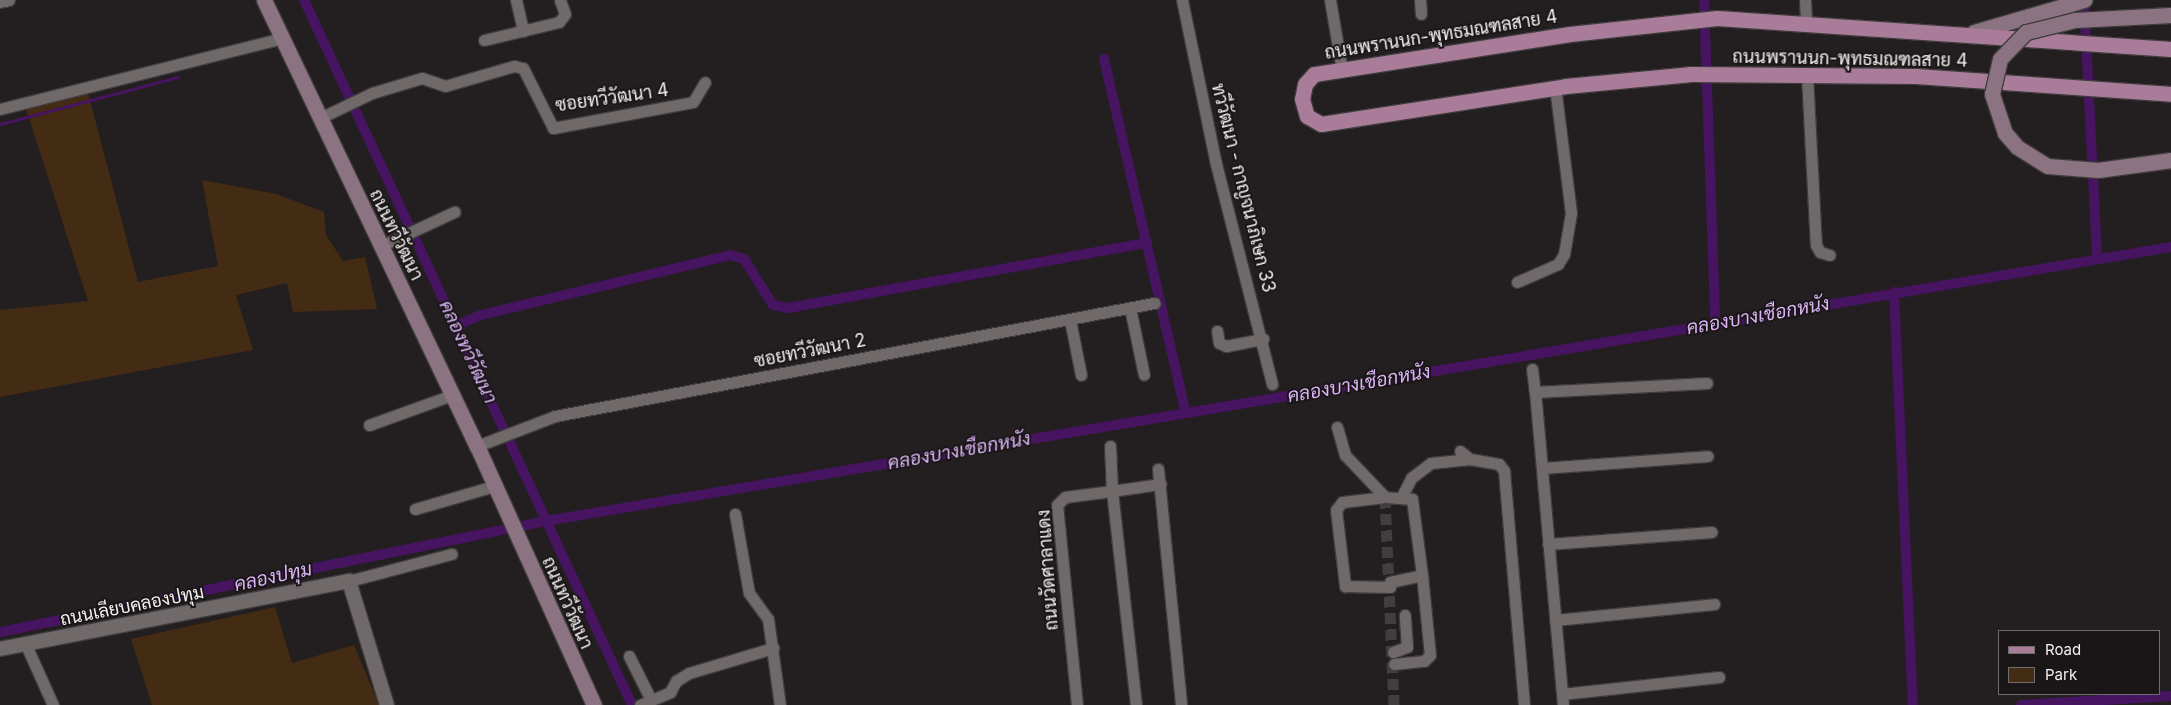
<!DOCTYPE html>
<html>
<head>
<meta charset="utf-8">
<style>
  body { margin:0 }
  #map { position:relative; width:2171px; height:705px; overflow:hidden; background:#231f20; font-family:Inter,Sarabun,sans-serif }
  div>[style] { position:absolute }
  .green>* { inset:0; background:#442b13 }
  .stream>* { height:3px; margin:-1.5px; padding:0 1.5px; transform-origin:1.5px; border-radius:1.5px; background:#461460 }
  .canal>* { height:10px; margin:-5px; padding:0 5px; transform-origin:5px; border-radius:5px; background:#461460 }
  .minor-tunnel>* { height:11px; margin-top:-5.5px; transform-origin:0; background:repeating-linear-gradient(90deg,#423e3f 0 11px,transparent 0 16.5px) }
  .roads { filter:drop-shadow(1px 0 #403c3d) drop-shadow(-1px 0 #403c3d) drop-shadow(0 1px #403c3d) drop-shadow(0 -1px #403c3d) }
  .minor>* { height:11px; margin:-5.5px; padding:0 5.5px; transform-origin:5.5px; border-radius:5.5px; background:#6f696a }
  .tertiary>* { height:14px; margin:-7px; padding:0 7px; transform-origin:7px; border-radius:7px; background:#6f696a }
  .secondary>* { height:15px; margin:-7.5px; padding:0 7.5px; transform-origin:7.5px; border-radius:7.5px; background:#8c7382 }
  .primary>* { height:15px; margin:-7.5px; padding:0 7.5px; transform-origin:7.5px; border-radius:7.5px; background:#a97d9a }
  .bridges { filter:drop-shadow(1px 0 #403c3d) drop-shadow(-1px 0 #403c3d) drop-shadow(0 1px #403c3d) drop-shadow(0 -1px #403c3d) }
  .secondary-bridge>* { height:15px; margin:-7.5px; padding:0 7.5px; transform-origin:7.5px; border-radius:7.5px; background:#8c7382 }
  span { translate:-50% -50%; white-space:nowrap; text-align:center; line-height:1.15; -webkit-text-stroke:4px #1a1617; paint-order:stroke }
  .street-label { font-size:18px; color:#f3f0f1 }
  .water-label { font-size:19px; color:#dab4f4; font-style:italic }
  .legend { position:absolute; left:1998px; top:630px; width:162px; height:65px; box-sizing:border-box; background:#1a1617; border:1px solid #716d6e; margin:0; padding:6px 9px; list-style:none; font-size:15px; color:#f3f0f1 }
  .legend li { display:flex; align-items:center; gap:10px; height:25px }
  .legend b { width:25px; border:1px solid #716d6e }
</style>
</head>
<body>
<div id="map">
  <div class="green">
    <div style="clip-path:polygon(88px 93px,138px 282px,218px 266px,202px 180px,276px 194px,324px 212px,326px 235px,343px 261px,365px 257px,377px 309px,293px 312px,287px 283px,236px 295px,253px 350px,0 397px,0 310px,88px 301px,26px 109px)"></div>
    <div style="clip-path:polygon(275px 607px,292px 663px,354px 645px,379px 705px,152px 705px,131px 639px)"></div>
  </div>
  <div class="stream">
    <div style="left:0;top:124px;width:184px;rotate:-14.8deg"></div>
  </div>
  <div class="canal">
    <div style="left:304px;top:0;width:778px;rotate:65.05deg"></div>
    <div style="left:1704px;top:0;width:323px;rotate:88deg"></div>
    <div style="left:2084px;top:0;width:258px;rotate:87.1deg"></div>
    <div style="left:1104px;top:59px;width:363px;rotate:77deg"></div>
    <div style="left:1894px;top:292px;width:413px;rotate:87.4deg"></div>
    <div style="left:456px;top:326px;width:27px;rotate:-24deg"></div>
    <div style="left:481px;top:315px;width:256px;rotate:-13.5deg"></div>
    <div style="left:730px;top:255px;width:15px;rotate:16deg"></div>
    <div style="left:744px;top:259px;width:54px;rotate:57.8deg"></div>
    <div style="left:773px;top:305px;width:15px;rotate:11deg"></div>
    <div style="left:788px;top:308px;width:365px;rotate:-10.3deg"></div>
    <div style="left:0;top:632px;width:557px;rotate:-11.49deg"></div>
    <div style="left:546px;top:521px;width:1648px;rotate:-9.57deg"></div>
    <div style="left:2021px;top:705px;width:150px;rotate:-3.4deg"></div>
  </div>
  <div class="minor-tunnel">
    <div style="left:1385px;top:497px;width:208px;rotate:87.5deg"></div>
  </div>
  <div class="roads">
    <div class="minor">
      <div style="left:516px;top:0;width:32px;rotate:77deg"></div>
      <div style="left:1182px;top:0;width:167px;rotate:78.3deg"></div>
      <div style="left:1216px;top:164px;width:227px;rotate:75.7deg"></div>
      <div style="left:1330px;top:0;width:71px;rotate:80.3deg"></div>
      <div style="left:1420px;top:0;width:14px;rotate:86deg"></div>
      <div style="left:1805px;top:0;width:22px;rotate:87deg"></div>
      <div style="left:0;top:2px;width:9px;rotate:-13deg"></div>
      <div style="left:484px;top:40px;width:77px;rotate:-13.5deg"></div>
      <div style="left:559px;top:22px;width:10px;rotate:-53deg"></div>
      <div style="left:565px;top:14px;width:15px;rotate:-110deg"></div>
      <div style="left:1807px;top:75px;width:170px;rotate:87deg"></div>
      <div style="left:1816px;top:245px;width:8px;rotate:60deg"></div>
      <div style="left:1820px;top:252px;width:10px;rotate:17deg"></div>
      <div style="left:0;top:109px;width:292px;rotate:-14.1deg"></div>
      <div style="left:320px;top:118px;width:58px;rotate:-25.7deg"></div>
      <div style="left:372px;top:93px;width:52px;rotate:-16.7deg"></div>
      <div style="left:422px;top:78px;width:24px;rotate:19deg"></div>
      <div style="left:445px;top:86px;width:72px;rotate:-16.2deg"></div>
      <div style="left:514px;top:66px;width:9px;rotate:13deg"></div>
      <div style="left:523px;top:68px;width:67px;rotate:63.4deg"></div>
      <div style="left:553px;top:128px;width:142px;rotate:-10.5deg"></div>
      <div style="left:693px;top:102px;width:23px;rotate:-59deg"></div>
      <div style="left:381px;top:246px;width:81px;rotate:-25deg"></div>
      <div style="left:1517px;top:282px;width:45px;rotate:-23.7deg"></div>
      <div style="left:1558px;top:264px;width:12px;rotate:-59deg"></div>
      <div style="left:1564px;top:254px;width:42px;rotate:-80.3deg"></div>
      <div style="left:1571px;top:213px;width:127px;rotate:-97.2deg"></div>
      <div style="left:1130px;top:308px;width:68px;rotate:78.2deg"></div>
      <div style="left:1070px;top:320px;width:56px;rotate:78.7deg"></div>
      <div style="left:1217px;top:331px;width:12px;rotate:81deg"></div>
      <div style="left:1219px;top:343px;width:8px;rotate:23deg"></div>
      <div style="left:1226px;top:346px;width:38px;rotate:-11deg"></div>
      <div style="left:1532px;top:369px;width:23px;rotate:83deg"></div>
      <div style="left:369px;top:425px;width:88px;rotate:-19.9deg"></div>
      <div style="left:1337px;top:427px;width:29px;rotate:74deg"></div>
      <div style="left:1345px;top:455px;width:58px;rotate:46.4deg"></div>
      <div style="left:477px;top:446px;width:84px;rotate:-21deg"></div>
      <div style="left:555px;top:416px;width:610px;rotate:-10.68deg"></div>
      <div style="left:1460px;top:451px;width:13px;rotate:39deg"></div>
      <div style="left:1470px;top:459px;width:29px;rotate:10deg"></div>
      <div style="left:1499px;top:464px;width:9px;rotate:54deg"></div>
      <div style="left:1504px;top:471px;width:235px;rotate:85.1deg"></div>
      <div style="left:1542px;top:468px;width:166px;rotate:-4.1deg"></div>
      <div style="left:1158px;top:469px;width:237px;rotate:84.4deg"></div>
      <div style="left:1402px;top:496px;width:20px;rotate:-63deg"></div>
      <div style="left:1411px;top:478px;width:25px;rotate:-37deg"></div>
      <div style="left:1431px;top:463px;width:39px;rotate:-6deg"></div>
      <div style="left:415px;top:509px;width:82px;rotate:-16.2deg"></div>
      <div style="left:735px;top:514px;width:80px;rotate:80deg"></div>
      <div style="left:749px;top:593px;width:32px;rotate:54deg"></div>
      <div style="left:768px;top:619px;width:87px;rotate:82.1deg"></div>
      <div style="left:1548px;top:544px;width:164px;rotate:-4.2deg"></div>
      <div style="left:349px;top:581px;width:106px;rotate:-14.8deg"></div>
      <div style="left:1390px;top:582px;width:33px;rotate:-12deg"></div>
      <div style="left:1422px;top:575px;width:77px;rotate:-97.5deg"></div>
      <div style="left:1412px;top:499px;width:27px;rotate:-176deg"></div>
      <div style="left:1385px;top:497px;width:43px;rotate:173.4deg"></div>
      <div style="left:1342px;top:502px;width:10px;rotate:127deg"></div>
      <div style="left:1336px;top:510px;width:77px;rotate:83.2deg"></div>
      <div style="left:1345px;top:586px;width:45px;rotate:1.3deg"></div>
      <div style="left:1555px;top:620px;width:160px;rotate:-5.7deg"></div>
      <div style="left:26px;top:645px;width:66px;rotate:65.8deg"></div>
      <div style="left:1393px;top:652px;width:15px;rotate:-20deg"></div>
      <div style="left:1407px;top:647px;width:32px;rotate:-94deg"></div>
      <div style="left:629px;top:656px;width:49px;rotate:63.4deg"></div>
      <div style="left:1394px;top:664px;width:30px;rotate:-6deg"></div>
      <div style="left:1424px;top:661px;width:8px;rotate:-45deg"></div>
      <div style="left:1430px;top:655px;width:80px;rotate:-95.7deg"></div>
      <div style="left:1562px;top:694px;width:158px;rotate:-6.2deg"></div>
      <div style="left:640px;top:705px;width:33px;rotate:-23deg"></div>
      <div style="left:670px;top:692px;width:13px;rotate:-61deg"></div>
      <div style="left:676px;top:681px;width:15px;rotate:-32deg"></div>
      <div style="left:689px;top:673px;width:88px;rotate:-16.6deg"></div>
      <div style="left:1077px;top:705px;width:201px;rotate:-95.7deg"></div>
      <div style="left:1057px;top:505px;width:11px;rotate:-45deg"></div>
      <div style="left:1065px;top:497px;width:47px;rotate:-7.3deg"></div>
      <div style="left:1112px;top:491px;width:45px;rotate:-92.5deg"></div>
      <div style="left:1136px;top:705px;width:215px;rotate:-96.4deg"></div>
      <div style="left:1112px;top:491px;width:49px;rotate:-8.3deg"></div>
      <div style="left:1563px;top:705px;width:314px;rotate:-95.1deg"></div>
      <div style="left:1535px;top:392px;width:172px;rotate:-3deg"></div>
    </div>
    <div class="tertiary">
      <div style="left:0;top:649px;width:356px;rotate:-11deg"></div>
      <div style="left:349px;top:581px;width:130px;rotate:73deg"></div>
    </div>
    <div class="secondary">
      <div style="left:264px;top:0;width:494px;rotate:64.5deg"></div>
      <div style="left:477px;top:446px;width:284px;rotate:65.7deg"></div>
      <div style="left:1974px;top:32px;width:115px;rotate:-16.2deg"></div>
    </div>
    <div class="primary">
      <div style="left:2171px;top:49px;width:455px;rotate:-176.1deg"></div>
      <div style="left:1717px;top:18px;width:148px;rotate:173.8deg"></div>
      <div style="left:1570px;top:34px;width:259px;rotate:171.1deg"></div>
      <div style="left:1314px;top:74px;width:13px;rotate:132deg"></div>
      <div style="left:1305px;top:84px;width:15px;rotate:101deg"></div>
      <div style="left:1302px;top:99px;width:18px;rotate:74deg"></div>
      <div style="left:1307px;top:116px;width:16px;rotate:30deg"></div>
      <div style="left:1321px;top:124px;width:248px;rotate:-8.8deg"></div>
      <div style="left:1566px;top:86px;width:126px;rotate:-5.5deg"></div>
      <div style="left:1691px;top:74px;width:225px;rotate:0.5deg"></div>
      <div style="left:1916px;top:76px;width:256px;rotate:4deg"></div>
    </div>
  </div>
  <div class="bridges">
    <div class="secondary-bridge">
      <div style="left:2171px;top:15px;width:96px;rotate:177deg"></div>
      <div style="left:2075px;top:20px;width:50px;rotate:166.2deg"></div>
      <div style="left:2026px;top:32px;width:37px;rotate:134deg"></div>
      <div style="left:2000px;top:59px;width:36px;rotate:103deg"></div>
      <div style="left:1992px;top:94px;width:41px;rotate:71.6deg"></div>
      <div style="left:2005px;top:133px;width:18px;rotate:49deg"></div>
      <div style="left:2017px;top:147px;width:36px;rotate:32deg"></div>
      <div style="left:2048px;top:166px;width:50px;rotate:4.6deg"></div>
      <div style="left:2098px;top:170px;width:74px;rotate:-7.8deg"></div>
    </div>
  </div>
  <div class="street-label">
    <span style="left:1441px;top:35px;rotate:-9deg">ถนนพรานนก-พุทธมณฑลสาย 4</span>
    <span style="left:1850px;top:59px;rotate:1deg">ถนนพรานนก-พุทธมณฑลสาย 4</span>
    <span style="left:612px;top:98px;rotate:-8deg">ซอยทวีวัฒนา 4</span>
    <span style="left:1243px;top:188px;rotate:76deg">ทวีวัฒนา - กาญจนาภิเษก 33</span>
    <span style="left:396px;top:235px;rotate:64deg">ถนนทวีวัฒนา</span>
    <span style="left:810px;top:351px;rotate:-11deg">ซอยทวีวัฒนา 2</span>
    <span style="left:1048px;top:570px;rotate:-94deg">ถนนวัดศาลาแดง</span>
    <span style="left:567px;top:603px;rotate:66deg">ถนนทวีวัฒนา</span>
    <span style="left:132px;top:606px;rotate:-11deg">ถนนเลียบคลองปทุม</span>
  </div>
  <div class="water-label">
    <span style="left:1758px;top:316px;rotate:-10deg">คลองบางเชือกหนัง</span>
    <span style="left:468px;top:352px;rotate:65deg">คลองทวีวัฒนา</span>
    <span style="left:1359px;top:384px;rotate:-10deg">คลองบางเชือกหนัง</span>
    <span style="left:959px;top:451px;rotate:-10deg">คลองบางเชือกหนัง</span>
    <span style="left:273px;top:577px;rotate:-12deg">คลองปทุม</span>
  </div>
  <ul class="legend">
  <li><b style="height:6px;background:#a97d9a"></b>Road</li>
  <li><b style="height:14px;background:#442b13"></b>Park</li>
  </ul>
</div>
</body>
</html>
